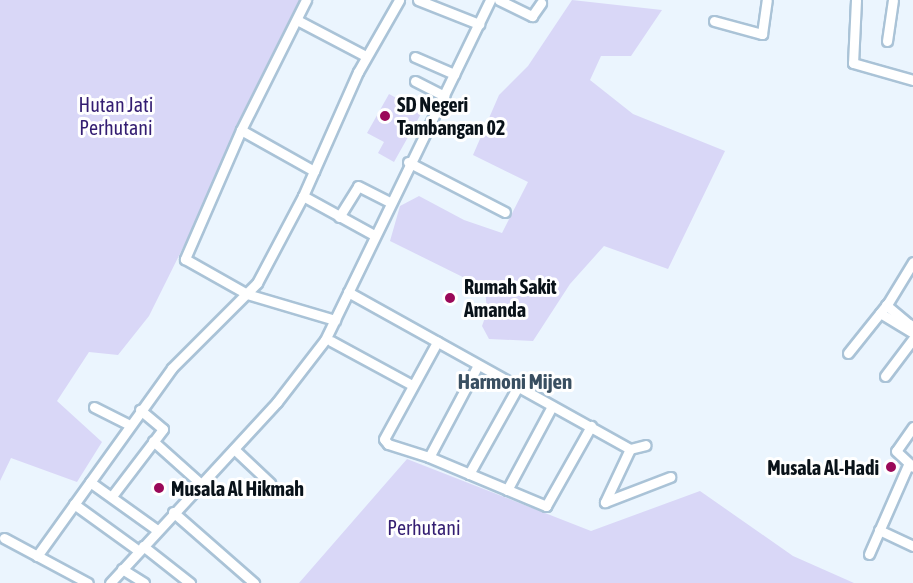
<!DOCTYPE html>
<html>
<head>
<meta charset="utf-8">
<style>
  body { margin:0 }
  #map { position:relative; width:913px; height:583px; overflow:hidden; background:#ebf5fe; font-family:"Asap Condensed",sans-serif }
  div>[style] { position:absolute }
  .green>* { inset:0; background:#d9d7f7 }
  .roads { filter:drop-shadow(2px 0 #aac3d7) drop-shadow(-2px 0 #aac3d7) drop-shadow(0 2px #aac3d7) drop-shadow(0 -2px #aac3d7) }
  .minor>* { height:9px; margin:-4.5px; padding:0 4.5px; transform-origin:4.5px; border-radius:4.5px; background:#fff }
  .dots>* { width:16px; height:16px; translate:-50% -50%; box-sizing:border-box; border:3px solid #fff; border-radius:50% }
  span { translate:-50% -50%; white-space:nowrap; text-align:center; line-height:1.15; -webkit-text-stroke:6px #fff; paint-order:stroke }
  .park-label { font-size:20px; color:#341e72 }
  .poi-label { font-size:20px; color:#091219; font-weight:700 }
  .left { translate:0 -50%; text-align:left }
  .right { translate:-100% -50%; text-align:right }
  .neighbourhood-label { font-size:21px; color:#394f61; font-weight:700 }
</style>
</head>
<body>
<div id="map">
  <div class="green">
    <div style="clip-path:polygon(0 0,306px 0,149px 316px,118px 355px,89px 352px,57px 401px,102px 442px,77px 482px,11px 458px,0 481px)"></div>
    <div style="clip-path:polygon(572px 0,662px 10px,631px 56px,601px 56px,590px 80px,633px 114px,725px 151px,668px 269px,604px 246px,570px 284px,533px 341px,489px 339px,482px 326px,487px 312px,485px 288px,390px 241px,400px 206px,419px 196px,464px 220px,502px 233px,528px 182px,473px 155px,499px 95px,528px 66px)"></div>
    <div style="clip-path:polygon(389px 94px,422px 112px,394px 162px,378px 153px,384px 142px,367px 133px)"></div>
    <div style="clip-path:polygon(407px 459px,591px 531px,700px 491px,793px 556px,854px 583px,299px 583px)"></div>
  </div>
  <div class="roads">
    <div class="minor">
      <div style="left:306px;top:0;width:145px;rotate:116.6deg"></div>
      <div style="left:241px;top:130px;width:141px;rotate:113.5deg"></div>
      <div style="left:185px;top:259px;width:71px;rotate:29.4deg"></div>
      <div style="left:247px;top:294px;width:92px;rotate:16.5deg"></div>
      <div style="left:418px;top:0;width:66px;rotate:21.5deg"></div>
      <div style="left:499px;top:0;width:37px;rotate:26deg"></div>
      <div style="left:532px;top:16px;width:16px;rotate:-55deg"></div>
      <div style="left:856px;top:0;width:63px;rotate:92.7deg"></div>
      <div style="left:853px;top:63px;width:62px;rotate:15.8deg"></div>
      <div style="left:297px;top:20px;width:78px;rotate:27.6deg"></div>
      <div style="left:714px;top:21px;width:50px;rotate:15.2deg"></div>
      <div style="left:762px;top:34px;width:34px;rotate:-82deg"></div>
      <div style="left:887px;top:41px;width:41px;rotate:-81.7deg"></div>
      <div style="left:415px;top:57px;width:43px;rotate:23.6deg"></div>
      <div style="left:415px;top:81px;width:33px;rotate:27deg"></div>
      <div style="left:241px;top:130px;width:84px;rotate:29.3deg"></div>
      <div style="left:408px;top:162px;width:109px;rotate:27.3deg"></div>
      <div style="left:303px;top:196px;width:81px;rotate:28.8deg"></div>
      <div style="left:339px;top:217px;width:36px;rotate:-58deg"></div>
      <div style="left:358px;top:186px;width:36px;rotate:27deg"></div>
      <div style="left:348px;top:292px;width:323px;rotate:29.1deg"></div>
      <div style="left:630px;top:449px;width:16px;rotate:-14deg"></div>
      <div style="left:886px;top:305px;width:30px;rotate:40deg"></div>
      <div style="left:909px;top:324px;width:6px;rotate:81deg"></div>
      <div style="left:880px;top:313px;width:39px;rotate:31deg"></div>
      <div style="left:331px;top:341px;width:92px;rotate:28.5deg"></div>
      <div style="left:848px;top:353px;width:64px;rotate:-51.3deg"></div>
      <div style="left:888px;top:303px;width:48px;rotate:-58.6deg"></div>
      <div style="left:478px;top:365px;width:104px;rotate:118deg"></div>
      <div style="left:429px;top:457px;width:127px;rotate:22.7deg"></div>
      <div style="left:546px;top:506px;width:92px;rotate:-60.6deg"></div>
      <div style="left:885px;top:376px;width:46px;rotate:-52.9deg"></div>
      <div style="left:94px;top:407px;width:40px;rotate:26.6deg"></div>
      <div style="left:913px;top:427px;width:29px;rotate:125deg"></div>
      <div style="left:896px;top:451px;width:23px;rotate:43deg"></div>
      <div style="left:153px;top:441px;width:63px;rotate:41.8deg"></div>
      <div style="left:234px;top:449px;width:50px;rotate:43.4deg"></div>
      <div style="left:630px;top:449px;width:59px;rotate:115.3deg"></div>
      <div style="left:605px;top:502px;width:70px;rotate:-21deg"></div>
      <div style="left:429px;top:457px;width:43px;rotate:-162.4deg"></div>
      <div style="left:388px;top:444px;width:6px;rotate:-129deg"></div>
      <div style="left:384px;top:439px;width:111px;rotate:-61.3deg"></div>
      <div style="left:469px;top:474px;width:98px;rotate:-60.8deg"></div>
      <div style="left:90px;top:482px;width:82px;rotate:35.6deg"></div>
      <div style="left:507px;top:490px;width:95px;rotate:-61.8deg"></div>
      <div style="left:112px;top:496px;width:84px;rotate:-52.7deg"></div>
      <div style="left:163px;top:429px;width:30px;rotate:-140deg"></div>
      <div style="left:74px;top:504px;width:80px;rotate:35.9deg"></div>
      <div style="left:173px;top:512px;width:108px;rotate:41.2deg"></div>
      <div style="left:879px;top:530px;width:38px;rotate:25deg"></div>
      <div style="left:4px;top:538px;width:95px;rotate:28.2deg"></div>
      <div style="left:143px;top:546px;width:60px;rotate:38.2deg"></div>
      <div style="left:869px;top:554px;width:97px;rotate:-66.3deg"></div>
      <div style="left:37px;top:556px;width:231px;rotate:-54.3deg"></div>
      <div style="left:172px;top:368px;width:120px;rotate:-45deg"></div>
      <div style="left:257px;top:283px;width:98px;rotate:-62.1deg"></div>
      <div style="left:303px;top:196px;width:136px;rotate:-66.1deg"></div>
      <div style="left:358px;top:72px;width:83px;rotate:-60.3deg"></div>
      <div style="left:122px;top:569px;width:26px;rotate:32deg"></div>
      <div style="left:110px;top:583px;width:246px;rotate:-47.3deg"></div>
      <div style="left:277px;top:402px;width:78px;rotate:-52.3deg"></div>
      <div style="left:325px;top:340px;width:378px;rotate:-64.1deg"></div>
    </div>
  </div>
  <div class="dots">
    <div style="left:385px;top:116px;background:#9a0959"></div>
    <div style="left:450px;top:298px;background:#9a0959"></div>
    <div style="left:891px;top:467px;background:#9a0959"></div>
    <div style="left:159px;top:488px;background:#9a0959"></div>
  </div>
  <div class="park-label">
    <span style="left:116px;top:116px">Hutan Jati<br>Perhutani</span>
    <span style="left:424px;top:527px">Perhutani</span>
  </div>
  <div class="poi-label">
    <span class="left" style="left:397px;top:116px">SD Negeri<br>Tambangan 02</span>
    <span class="left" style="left:464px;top:298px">Rumah Sakit<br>Amanda</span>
    <span class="right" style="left:879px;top:467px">Musala Al-Hadi</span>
    <span class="left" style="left:171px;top:488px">Musala Al Hikmah</span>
  </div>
  <div class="neighbourhood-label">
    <span style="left:515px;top:381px">Harmoni Mijen</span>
  </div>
</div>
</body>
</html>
